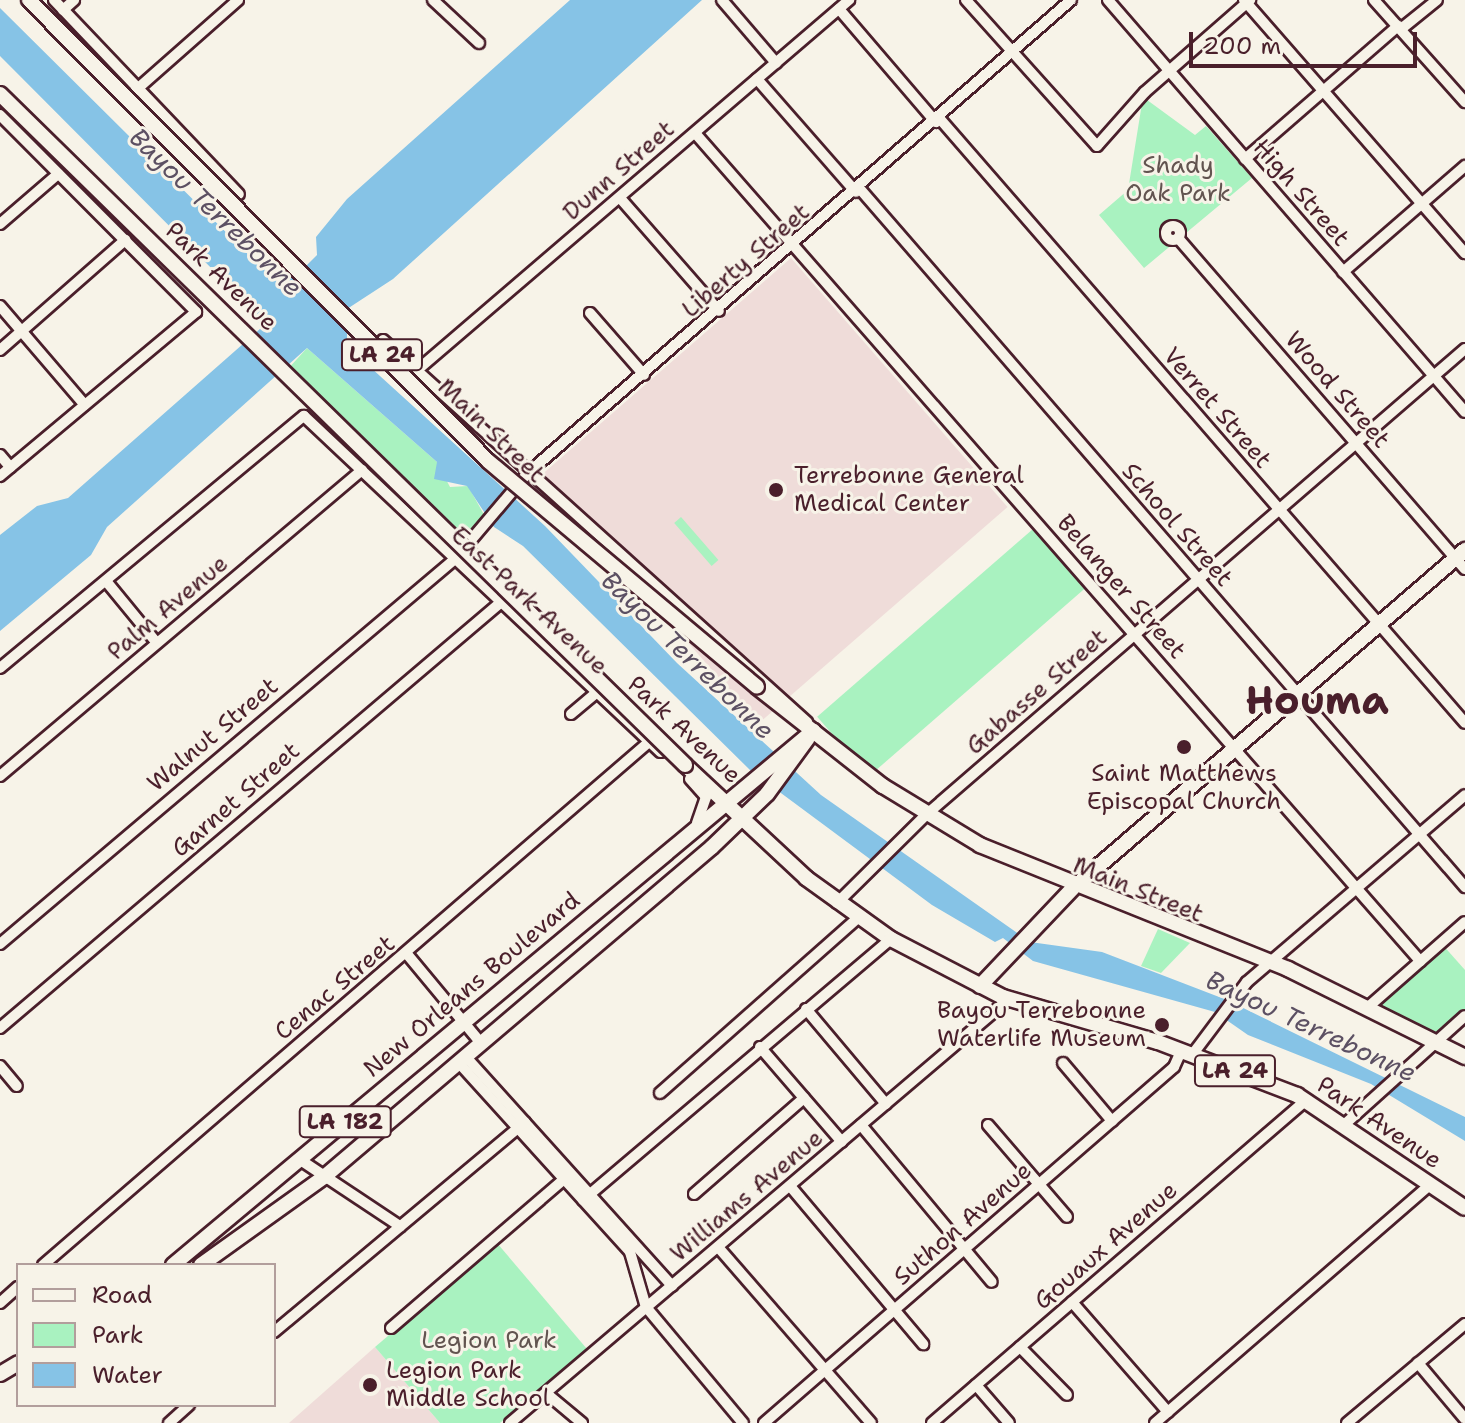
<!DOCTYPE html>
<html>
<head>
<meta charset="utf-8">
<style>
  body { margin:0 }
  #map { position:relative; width:1465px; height:1423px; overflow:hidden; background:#f7f3e8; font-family:"Shantell Sans",sans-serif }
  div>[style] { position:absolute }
  .built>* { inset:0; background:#efdcd9; transform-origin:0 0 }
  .green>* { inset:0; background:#a9f2c0; transform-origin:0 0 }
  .water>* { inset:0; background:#86c3e6 }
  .roads { filter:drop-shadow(2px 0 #4a1f2b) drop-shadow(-2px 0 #4a1f2b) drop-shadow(0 2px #4a1f2b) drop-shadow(0 -2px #4a1f2b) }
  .minor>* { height:10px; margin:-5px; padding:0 5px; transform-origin:5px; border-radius:5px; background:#f7f3e8 }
  .minor>.ring { margin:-5px; padding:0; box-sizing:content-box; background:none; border:10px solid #f7f3e8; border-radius:50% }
  .major>* { height:14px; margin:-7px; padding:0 7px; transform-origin:7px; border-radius:7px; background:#f7f3e8 }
  .bridges { filter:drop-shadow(2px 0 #4a1f2b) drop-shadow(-2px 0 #4a1f2b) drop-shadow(0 2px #4a1f2b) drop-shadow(0 -2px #4a1f2b) }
  .major-bridge>* { height:14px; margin:-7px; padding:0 7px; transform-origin:7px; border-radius:7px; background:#f7f3e8 }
  .dots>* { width:22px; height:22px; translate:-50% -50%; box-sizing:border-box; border:4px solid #f7f3e8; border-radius:50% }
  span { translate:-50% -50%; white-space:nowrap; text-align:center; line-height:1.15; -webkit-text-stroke:6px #f7f3e8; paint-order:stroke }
  .shield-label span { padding:2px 6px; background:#f7f3e8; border:2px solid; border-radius:6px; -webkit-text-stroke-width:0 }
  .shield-label { font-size:22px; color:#4a1f2b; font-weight:700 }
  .park-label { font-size:24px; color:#625450 }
  .street-label { font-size:24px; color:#4a1f2b }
  .poi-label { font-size:24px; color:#4a1f2b }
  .left { translate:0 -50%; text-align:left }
  .right { translate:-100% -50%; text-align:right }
  .water-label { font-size:26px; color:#5c5063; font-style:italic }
  .town-label { font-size:40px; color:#4a1f2b; font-weight:700 }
  .legend { position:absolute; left:16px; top:1263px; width:260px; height:144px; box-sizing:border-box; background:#f7f3e8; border:2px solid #b29e9c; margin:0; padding:10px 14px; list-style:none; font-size:24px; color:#4a1f2b }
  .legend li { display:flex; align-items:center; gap:16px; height:40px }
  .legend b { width:40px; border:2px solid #b29e9c }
  .scale { position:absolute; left:1189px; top:32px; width:228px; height:36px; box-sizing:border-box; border:4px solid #4a1f2b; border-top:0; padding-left:10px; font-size:24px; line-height:28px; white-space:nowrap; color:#4a1f2b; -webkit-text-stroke:6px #f7f3e8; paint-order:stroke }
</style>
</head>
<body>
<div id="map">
  <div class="built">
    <div style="left:791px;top:258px;width:330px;height:330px;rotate:49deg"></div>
    <div style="clip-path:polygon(375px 1347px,440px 1423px,289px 1423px)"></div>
  </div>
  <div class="green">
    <div style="clip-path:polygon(1143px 97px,1195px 135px,1206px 126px,1252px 178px,1144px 268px,1099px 215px,1128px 190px)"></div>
    <div style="clip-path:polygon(307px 348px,437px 462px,450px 487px,468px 486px,487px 520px,464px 548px,287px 370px)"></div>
    <div style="left:681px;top:517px;width:57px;height:9px;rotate:49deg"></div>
    <div style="left:1033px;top:529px;width:79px;height:286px;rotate:49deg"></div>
    <div style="clip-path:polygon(1158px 929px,1190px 943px,1161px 973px,1141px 966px)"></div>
    <div style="clip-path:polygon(1441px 943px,1465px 970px,1465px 1016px,1439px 1039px,1367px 1008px)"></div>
    <div style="clip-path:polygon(497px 1243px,587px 1349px,500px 1423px,440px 1423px,375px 1347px)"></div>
  </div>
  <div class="water">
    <div style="clip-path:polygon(570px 0,702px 0,393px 279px,347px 309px,347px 346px,545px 526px,677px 663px,821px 795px,1030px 942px,1102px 952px,1227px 1000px,1465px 1117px,1465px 1141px,1371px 1084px,1248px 1035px,1215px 1012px,1033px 961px,1003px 938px,995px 942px,932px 905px,750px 770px,523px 546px,494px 527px,467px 486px,434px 479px,437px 462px,307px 348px,107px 527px,91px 555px,0 631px,0 535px,37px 506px,68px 498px,261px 328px,249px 306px,0 56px,0 8px,257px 263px,295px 277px,317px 255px,316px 237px,347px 199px)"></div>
  </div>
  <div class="roads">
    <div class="minor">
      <div style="left:54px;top:0;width:268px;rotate:46.4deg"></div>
      <div style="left:433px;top:0;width:63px;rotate:43.1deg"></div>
      <div style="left:722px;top:0;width:83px;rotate:49.4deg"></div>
      <div style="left:966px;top:0;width:196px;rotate:48.1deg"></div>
      <div style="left:1097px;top:146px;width:72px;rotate:-48.4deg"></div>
      <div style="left:1145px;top:92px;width:140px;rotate:-41.2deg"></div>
      <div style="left:1108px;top:0;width:545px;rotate:49.09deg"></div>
      <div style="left:1244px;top:0;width:336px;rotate:48.9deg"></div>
      <div style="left:1374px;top:0;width:137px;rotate:48.3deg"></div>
      <div style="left:839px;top:9px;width:149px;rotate:49.4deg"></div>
      <div style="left:63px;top:10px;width:15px;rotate:-42deg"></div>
      <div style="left:1401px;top:29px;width:46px;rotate:-38.9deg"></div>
      <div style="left:757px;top:79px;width:150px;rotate:48.8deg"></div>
      <div style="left:136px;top:90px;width:136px;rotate:-41.4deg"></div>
      <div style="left:0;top:115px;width:278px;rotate:45.1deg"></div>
      <div style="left:196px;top:312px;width:256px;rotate:140.1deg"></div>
      <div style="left:940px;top:119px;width:800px;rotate:49deg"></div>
      <div style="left:695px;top:133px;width:1101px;rotate:48.79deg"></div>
      <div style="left:1245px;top:159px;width:203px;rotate:-41deg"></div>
      <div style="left:860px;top:189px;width:924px;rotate:49.08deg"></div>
      <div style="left:620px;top:198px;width:150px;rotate:48.8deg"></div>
      <div style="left:0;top:224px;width:77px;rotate:-40.8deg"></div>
      <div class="ring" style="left:1166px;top:226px;width:4px;height:4px"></div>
      <div style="left:1178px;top:238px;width:438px;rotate:49.1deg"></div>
      <div style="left:1343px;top:272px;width:162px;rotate:-41deg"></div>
      <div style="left:0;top:306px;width:130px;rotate:49.4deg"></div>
      <div style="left:590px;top:313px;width:82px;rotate:48.9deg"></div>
      <div style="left:383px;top:340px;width:571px;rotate:42.02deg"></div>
      <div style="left:0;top:350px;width:167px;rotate:-41.3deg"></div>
      <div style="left:415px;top:372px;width:572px;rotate:-40.6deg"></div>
      <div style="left:0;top:455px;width:16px;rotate:50deg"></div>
      <div style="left:106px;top:581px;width:80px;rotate:50.6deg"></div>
      <div style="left:0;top:668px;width:395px;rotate:-39.7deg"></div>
      <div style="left:304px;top:416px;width:490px;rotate:43.3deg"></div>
      <div style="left:571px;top:714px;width:34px;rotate:-40deg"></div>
      <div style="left:0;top:776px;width:474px;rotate:-40.2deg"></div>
      <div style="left:690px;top:779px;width:24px;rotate:48deg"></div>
      <div style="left:706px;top:797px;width:28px;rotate:109deg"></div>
      <div style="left:837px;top:903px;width:127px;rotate:-44.7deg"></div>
      <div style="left:927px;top:814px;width:711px;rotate:-40.84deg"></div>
      <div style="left:0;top:944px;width:596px;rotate:-40.24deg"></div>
      <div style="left:455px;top:559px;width:113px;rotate:-49.7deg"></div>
      <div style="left:528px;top:473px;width:720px;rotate:-41.06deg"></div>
      <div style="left:407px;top:954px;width:116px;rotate:50.3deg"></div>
      <div style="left:1367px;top:1008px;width:130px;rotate:-41.3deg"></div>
      <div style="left:806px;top:1009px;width:124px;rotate:49.9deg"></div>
      <div style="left:0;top:1028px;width:656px;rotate:-40.36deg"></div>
      <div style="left:760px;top:1047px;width:125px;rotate:49.2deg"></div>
      <div style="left:1192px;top:1055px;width:91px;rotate:-53deg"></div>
      <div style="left:1247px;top:982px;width:287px;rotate:-40.6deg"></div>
      <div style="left:466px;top:1057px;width:308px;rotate:48deg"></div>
      <div style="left:458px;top:1062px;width:256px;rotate:47.8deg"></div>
      <div style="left:630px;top:1252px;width:57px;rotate:73.8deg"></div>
      <div style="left:646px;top:1307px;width:151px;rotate:50.1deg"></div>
      <div style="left:1063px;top:1063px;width:76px;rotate:49.8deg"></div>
      <div style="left:0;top:1066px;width:26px;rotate:50deg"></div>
      <div style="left:660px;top:1093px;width:264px;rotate:-41.5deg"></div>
      <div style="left:1345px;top:1124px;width:161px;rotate:-42deg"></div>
      <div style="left:861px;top:1125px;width:204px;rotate:50.2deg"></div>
      <div style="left:988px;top:1125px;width:121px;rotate:49.3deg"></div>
      <div style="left:302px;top:1161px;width:118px;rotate:33.6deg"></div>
      <div style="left:790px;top:1186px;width:207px;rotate:49.9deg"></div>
      <div style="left:694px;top:1194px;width:146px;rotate:-41.1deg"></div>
      <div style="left:583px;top:1200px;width:404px;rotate:-40.3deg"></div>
      <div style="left:718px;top:1247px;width:233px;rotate:49deg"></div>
      <div style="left:43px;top:1265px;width:802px;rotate:-40.8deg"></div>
      <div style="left:1072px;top:1302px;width:146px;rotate:48.9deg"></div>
      <div style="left:0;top:1303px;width:24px;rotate:-42deg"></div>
      <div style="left:391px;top:1328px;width:235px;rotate:-40.7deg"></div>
      <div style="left:274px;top:1332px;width:327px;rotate:-39.9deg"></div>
      <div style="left:1020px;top:1347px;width:67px;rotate:45.6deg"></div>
      <div style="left:1418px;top:1363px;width:73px;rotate:50deg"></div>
      <div style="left:976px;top:1385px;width:50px;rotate:49deg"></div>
      <div style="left:546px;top:1393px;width:47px;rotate:39.8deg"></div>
      <div style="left:169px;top:1423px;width:27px;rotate:-42deg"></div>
      <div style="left:510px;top:1423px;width:655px;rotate:-40.35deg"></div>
      <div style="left:764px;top:1423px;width:543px;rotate:-40.97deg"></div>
      <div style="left:1174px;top:1067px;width:17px;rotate:-66deg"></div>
      <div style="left:932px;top:1423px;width:494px;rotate:-40.8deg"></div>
      <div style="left:1155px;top:1423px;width:365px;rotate:-40.9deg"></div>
      <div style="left:1347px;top:1423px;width:154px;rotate:-40deg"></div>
    </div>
    <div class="major">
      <div style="left:757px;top:687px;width:160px;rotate:38.2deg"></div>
      <div style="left:883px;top:786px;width:114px;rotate:31.3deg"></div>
      <div style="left:980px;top:845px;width:332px;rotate:21.9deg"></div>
      <div style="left:1288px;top:969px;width:198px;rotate:26.4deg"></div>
      <div style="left:685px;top:765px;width:166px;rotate:43deg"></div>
      <div style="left:806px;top:878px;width:105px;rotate:35.7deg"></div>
      <div style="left:891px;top:939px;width:126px;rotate:27.4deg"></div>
      <div style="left:1003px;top:997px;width:161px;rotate:16.2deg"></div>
      <div style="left:1158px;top:1042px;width:149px;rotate:20.9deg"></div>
      <div style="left:1297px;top:1095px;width:202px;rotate:33.9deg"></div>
      <div style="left:980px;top:986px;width:135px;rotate:-46.5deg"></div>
      <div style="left:1073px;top:888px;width:518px;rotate:-40.77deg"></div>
      <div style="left:173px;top:1265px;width:834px;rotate:-39.84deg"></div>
      <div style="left:201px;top:1265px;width:151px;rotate:-35.6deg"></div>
      <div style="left:324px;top:1177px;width:509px;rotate:-40.38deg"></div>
      <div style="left:712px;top:847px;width:76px;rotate:-43.9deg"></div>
      <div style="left:767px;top:794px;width:69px;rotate:-53.8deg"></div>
      <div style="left:0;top:1374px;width:21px;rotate:-31deg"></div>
    </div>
  </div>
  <div class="bridges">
    <div class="major-bridge">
      <div style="left:29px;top:0;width:651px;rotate:45.12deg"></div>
      <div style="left:488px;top:461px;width:351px;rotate:40deg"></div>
      <div style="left:0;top:94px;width:959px;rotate:44.41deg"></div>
    </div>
  </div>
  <div class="dots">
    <div style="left:776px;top:490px;background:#4a1f2b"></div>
    <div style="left:1184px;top:747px;background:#4a1f2b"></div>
    <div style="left:1162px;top:1025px;background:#4a1f2b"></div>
    <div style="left:370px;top:1385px;background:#4a1f2b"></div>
  </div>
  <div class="shield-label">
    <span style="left:382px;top:355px">LA 24</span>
    <span style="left:1235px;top:1071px">LA 24</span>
    <span style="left:345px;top:1122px">LA 182</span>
  </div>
  <div class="park-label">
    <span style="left:1178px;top:180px">Shady<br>Oak Park</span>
    <span style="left:489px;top:1341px">Legion Park</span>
  </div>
  <div class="street-label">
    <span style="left:619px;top:171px;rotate:-41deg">Dunn Street</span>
    <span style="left:1301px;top:193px;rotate:49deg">High Street</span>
    <span style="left:746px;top:261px;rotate:-41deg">Liberty Street</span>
    <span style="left:221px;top:277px;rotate:44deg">Park Avenue</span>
    <span style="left:1337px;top:390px;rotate:49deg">Wood Street</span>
    <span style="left:1217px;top:408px;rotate:49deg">Verret Street</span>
    <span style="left:491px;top:431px;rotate:44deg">Main Street</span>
    <span style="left:1177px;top:525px;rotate:49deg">School Street</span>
    <span style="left:1121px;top:587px;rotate:49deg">Belanger Street</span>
    <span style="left:529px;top:601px;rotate:43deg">East Park Avenue</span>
    <span style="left:168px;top:608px;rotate:-40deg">Palm Avenue</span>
    <span style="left:1037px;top:692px;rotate:-41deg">Gabasse Street</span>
    <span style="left:684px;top:730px;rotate:43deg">Park Avenue</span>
    <span style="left:213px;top:735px;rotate:-40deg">Walnut Street</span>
    <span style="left:236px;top:800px;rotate:-41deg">Garnet Street</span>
    <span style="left:1138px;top:890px;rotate:22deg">Main Street</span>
    <span style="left:472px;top:985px;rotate:-40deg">New Orleans Boulevard</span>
    <span style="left:335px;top:988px;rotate:-40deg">Cenac Street</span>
    <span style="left:1379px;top:1123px;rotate:34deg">Park Avenue</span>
    <span style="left:747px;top:1196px;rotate:-40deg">Williams Avenue</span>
    <span style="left:963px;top:1224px;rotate:-41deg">Suthon Avenue</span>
    <span style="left:1106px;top:1246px;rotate:-41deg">Gouaux Avenue</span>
  </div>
  <div class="poi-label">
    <span class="left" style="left:794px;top:490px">Terrebonne General<br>Medical Center</span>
    <span style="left:1184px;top:788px">Saint Matthews<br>Episcopal Church</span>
    <span class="right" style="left:1146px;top:1025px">Bayou Terrebonne<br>Waterlife Museum</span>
    <span class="left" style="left:386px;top:1385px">Legion Park<br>Middle School</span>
  </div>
  <div class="water-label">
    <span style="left:216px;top:212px;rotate:44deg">Bayou Terrebonne</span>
    <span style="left:688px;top:655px;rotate:44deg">Bayou Terrebonne</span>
    <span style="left:1311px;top:1026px;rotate:25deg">Bayou Terrebonne</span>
  </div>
  <div class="town-label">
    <span style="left:1317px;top:700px">Houma</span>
  </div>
  <ul class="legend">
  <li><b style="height:10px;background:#f7f3e8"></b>Road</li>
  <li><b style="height:22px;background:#a9f2c0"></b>Park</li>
  <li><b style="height:22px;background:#86c3e6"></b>Water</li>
  </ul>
  <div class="scale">200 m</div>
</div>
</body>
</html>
